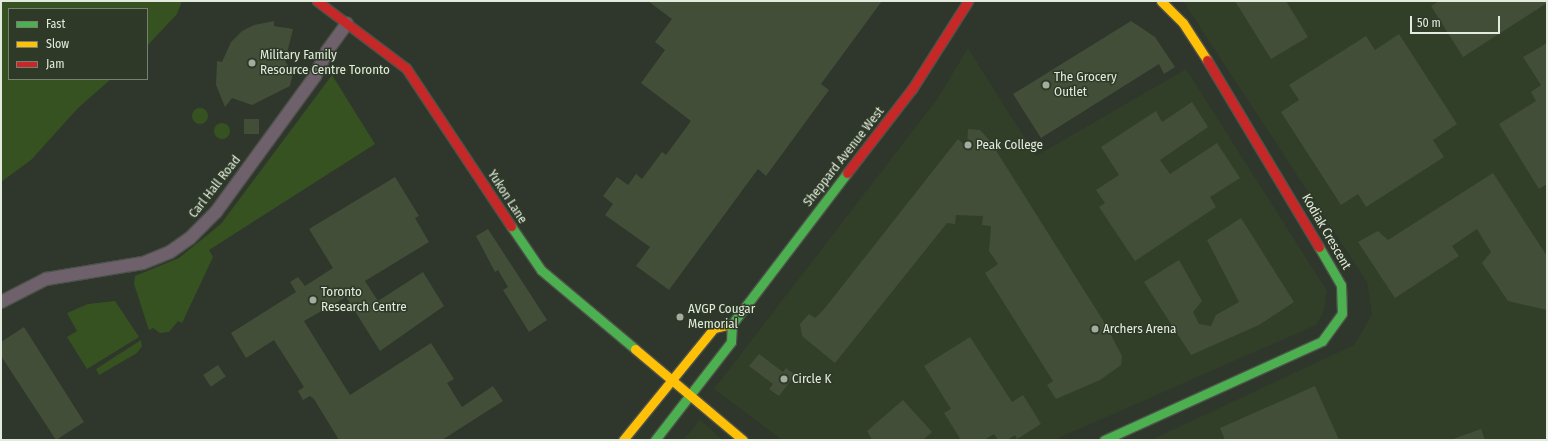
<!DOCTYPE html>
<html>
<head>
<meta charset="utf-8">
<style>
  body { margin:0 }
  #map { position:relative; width:1548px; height:441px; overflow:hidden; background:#2f362b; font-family:"Fira Sans Condensed",sans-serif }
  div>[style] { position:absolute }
  .built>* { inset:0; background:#313f28 }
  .green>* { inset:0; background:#365221 }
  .round { border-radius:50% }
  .building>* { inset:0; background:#434e38; transform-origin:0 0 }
  .roads { filter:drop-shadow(1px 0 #4d5249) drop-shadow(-1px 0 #4d5249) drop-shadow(0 1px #4d5249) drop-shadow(0 -1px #4d5249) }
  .street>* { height:12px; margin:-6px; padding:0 6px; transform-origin:6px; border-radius:6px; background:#6e616c }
  .fast>* { height:9px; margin:-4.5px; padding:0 4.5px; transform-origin:4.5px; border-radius:4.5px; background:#4caf50 }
  .slow>* { height:9px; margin:-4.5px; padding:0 4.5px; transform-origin:4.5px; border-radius:4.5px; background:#ffc107 }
  .jam>* { height:9px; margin:-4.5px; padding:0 4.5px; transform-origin:4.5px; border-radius:4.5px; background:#c62828 }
  .dots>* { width:11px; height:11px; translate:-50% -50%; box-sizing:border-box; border:2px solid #2e3a27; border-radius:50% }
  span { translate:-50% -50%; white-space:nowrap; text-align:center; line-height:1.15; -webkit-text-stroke:3px #2e3a27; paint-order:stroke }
  .poi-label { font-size:13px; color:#e3ebdf }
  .left { translate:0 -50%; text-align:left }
  .street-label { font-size:13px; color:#e3ebdf }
  .frame { position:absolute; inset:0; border:2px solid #e3ebdf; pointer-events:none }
  .legend { position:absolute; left:8px; top:8px; width:140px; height:72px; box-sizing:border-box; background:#2e3a27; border:1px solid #768171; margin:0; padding:5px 7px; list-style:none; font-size:12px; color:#e3ebdf }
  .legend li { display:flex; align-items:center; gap:8px; height:20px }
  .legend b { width:20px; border:1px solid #768171 }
  .scale { position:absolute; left:1410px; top:16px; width:90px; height:18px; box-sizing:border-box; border:2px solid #e3ebdf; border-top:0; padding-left:5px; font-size:12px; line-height:14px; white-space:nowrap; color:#e3ebdf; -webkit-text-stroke:3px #2e3a27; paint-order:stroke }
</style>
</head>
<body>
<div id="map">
  <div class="built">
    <div style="clip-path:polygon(1183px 1px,1547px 1px,1547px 440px,1151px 440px,1354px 345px,1372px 315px,1367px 282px)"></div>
    <div style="clip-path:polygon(968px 48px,1036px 156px,1186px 69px,1327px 291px,1324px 311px,1316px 325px,1054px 440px,782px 440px,714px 389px,938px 98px)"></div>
    <div style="clip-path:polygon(700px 420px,723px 440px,683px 440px)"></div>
  </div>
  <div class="green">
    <div style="clip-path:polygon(1px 1px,182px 1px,177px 14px,147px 46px,147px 9px,9px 9px,9px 79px,111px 79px,78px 108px,31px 160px,1px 182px)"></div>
    <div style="clip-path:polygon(332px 75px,375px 144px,209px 250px,213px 257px,182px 323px,178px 321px,169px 332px,160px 333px,153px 328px,149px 330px,134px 284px,135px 276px,179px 258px,221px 224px)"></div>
    <div class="round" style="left:192px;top:108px;width:16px;height:16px"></div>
    <div class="round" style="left:214px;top:123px;width:16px;height:16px"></div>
    <div style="clip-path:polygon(115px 301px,139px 337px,87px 369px,67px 337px,77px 331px,67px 313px,88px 304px)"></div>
    <div style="clip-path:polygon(141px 340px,142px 346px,137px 353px,99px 375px,96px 369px)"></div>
  </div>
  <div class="building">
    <div style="clip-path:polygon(648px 1px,882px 1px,821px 84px,829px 90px,766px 176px,758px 169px,669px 290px,636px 266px,650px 247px,605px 215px,613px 204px,603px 196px,617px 177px,628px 185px,636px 174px,642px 179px,662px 152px,666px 155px,691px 121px,641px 83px,665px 50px,655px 42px,672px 19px)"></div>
    <div style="clip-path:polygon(1235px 1px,1286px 1px,1308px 37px,1271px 59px)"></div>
    <div style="clip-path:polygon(1439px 1px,1547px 1px,1547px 3px,1463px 57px,1431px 6px)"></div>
    <div style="clip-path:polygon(274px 21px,274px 26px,293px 29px,285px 61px,293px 73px,290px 86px,252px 105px,232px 98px,225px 107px,216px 85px,217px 61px,222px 62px,231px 42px,242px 31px,254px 25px)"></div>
    <div style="clip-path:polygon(1131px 21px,1155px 37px,1175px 67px,1164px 74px,1159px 64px,1041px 138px,1013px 94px)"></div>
    <div style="clip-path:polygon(1399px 34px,1457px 124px,1433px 140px,1444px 157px,1366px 207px,1358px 194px,1341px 205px,1281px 112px,1299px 100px,1289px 85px,1366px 36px,1375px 50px)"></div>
    <div style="clip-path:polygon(1547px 43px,1547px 184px,1539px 189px,1499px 124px,1536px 101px,1531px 92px,1541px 85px,1523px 57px)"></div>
    <div style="clip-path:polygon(1192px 102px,1208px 127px,1160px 160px,1170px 174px,1217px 143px,1240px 178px,1210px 197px,1216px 207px,1135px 261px,1099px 207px,1105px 203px,1096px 190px,1119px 175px,1101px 147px,1156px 111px,1162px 122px)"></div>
    <div style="left:244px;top:119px;width:15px;height:15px"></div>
    <div style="clip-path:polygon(968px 129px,980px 130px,990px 141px,1104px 322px,1122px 356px,1121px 365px,1100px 380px,1056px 399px,1047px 385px,1053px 381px,985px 273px,998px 264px,989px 251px,991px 226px,982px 225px,983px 216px,956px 215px,955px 224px,947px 223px,835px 363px,802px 336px,800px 324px,809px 314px,815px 318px,825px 308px,958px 139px,967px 148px)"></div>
    <div style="clip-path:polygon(1493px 173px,1547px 256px,1547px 310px,1508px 301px,1482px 263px,1491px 252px,1477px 229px,1452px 246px,1459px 256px,1395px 298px,1358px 242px,1378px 231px,1388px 240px)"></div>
    <div style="clip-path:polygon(395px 177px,419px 216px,415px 218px,429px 242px,365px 281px,378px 301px,423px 272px,444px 306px,380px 351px,346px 297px,304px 321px,350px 395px,431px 343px,454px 379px,447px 383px,462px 407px,493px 386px,503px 401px,442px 440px,339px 440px,314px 399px,310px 396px,303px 400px,298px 391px,304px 387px,274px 340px,246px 358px,231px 333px,296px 292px,290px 282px,298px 277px,305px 286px,333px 268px,309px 229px)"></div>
    <div style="clip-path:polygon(1241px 218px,1294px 302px,1259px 325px,1191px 355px,1144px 282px,1179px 260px,1202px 301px,1193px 312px,1199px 324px,1211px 326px,1216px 315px,1239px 302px,1207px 240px)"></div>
    <div style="clip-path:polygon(488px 229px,547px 320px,529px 332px,503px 290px,508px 287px,498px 270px,495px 272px,476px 236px)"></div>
    <div style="clip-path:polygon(24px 327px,84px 422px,56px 440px,1px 356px,1px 342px)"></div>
    <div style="clip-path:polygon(970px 337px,1012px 402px,1023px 395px,1041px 424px,1017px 439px,1015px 435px,1007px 440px,998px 440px,994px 434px,984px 440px,961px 440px,944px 413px,951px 409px,924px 366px)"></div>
    <div style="clip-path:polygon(759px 354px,783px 372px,786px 368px,795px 375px,779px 396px,769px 389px,773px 384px,749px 366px)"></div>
    <div style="left:218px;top:365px;width:14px;height:18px;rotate:56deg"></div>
    <div style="clip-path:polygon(1315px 386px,1339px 440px,1225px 440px,1220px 428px)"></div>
    <div style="clip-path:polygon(903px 400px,932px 432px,923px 440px,872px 440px,867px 431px)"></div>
    <div style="clip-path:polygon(1481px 429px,1485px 440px,1454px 440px,1453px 439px)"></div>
  </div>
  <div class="roads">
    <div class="street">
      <div style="left:1px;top:302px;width:51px;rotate:-27.1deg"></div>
      <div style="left:46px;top:279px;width:98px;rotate:-9.4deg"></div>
      <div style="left:143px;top:263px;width:29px;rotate:-22deg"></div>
      <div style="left:170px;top:252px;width:24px;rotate:-35deg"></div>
      <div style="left:190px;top:238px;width:37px;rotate:-45deg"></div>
      <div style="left:216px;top:212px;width:168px;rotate:-53.9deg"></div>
      <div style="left:315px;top:76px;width:28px;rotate:-64deg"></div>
      <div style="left:327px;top:51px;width:34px;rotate:-54deg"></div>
    </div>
    <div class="fast">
      <div style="left:511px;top:226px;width:53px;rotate:55.7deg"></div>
      <div style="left:541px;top:270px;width:123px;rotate:40deg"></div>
      <div style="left:655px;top:440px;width:124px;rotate:-52.2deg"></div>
      <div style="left:731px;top:342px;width:18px;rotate:-87deg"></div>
      <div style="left:732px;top:324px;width:190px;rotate:-52.7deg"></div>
      <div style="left:1104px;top:440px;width:239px;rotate:-24.4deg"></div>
      <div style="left:1322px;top:341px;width:34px;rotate:-54deg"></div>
      <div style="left:1342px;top:313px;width:28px;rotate:-92deg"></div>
      <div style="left:1341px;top:285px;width:44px;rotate:-120.1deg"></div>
    </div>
    <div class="slow">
      <div style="left:1161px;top:1px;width:31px;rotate:45deg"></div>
      <div style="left:1183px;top:23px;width:44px;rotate:57deg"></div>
      <div style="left:635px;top:349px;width:141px;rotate:40.1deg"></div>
      <div style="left:623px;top:440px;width:144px;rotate:-50.9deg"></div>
      <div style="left:714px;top:328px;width:18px;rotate:-13deg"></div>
    </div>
    <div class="jam">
      <div style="left:317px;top:1px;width:111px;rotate:37deg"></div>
      <div style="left:406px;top:68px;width:190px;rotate:56.4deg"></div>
      <div style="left:1207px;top:60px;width:218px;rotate:59.1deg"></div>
      <div style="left:847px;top:173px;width:106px;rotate:-52.3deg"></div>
      <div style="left:912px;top:89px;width:104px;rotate:-57.5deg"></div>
    </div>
  </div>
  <div class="dots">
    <div style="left:252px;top:63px;background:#a4aca0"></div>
    <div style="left:1046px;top:85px;background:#a4aca0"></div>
    <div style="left:968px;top:145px;background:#a4aca0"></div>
    <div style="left:313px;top:300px;background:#a4aca0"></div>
    <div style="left:680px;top:317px;background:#a4aca0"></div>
    <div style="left:1095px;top:329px;background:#a4aca0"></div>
    <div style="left:784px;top:379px;background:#a4aca0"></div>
  </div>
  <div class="poi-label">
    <span class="left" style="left:260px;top:63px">Military Family<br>Resource Centre Toronto</span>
    <span class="left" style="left:1054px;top:85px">The Grocery<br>Outlet</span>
    <span class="left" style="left:976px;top:145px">Peak College</span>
    <span class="left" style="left:321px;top:300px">Toronto<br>Research Centre</span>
    <span class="left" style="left:688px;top:317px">AVGP Cougar<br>Memorial</span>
    <span class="left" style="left:1103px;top:329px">Archers Arena</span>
    <span class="left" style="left:792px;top:379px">Circle K</span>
  </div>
  <div class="street-label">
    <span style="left:844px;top:157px;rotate:-52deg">Sheppard Avenue West</span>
    <span style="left:215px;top:187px;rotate:-52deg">Carl Hall Road</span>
    <span style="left:507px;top:197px;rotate:57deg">Yukon Lane</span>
    <span style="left:1326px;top:232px;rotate:60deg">Kodiak Crescent</span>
  </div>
  <div class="frame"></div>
  <ul class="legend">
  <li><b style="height:5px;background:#4caf50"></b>Fast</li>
  <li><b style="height:5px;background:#ffc107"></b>Slow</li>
  <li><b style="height:5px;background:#c62828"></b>Jam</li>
  </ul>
  <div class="scale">50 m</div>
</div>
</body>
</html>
